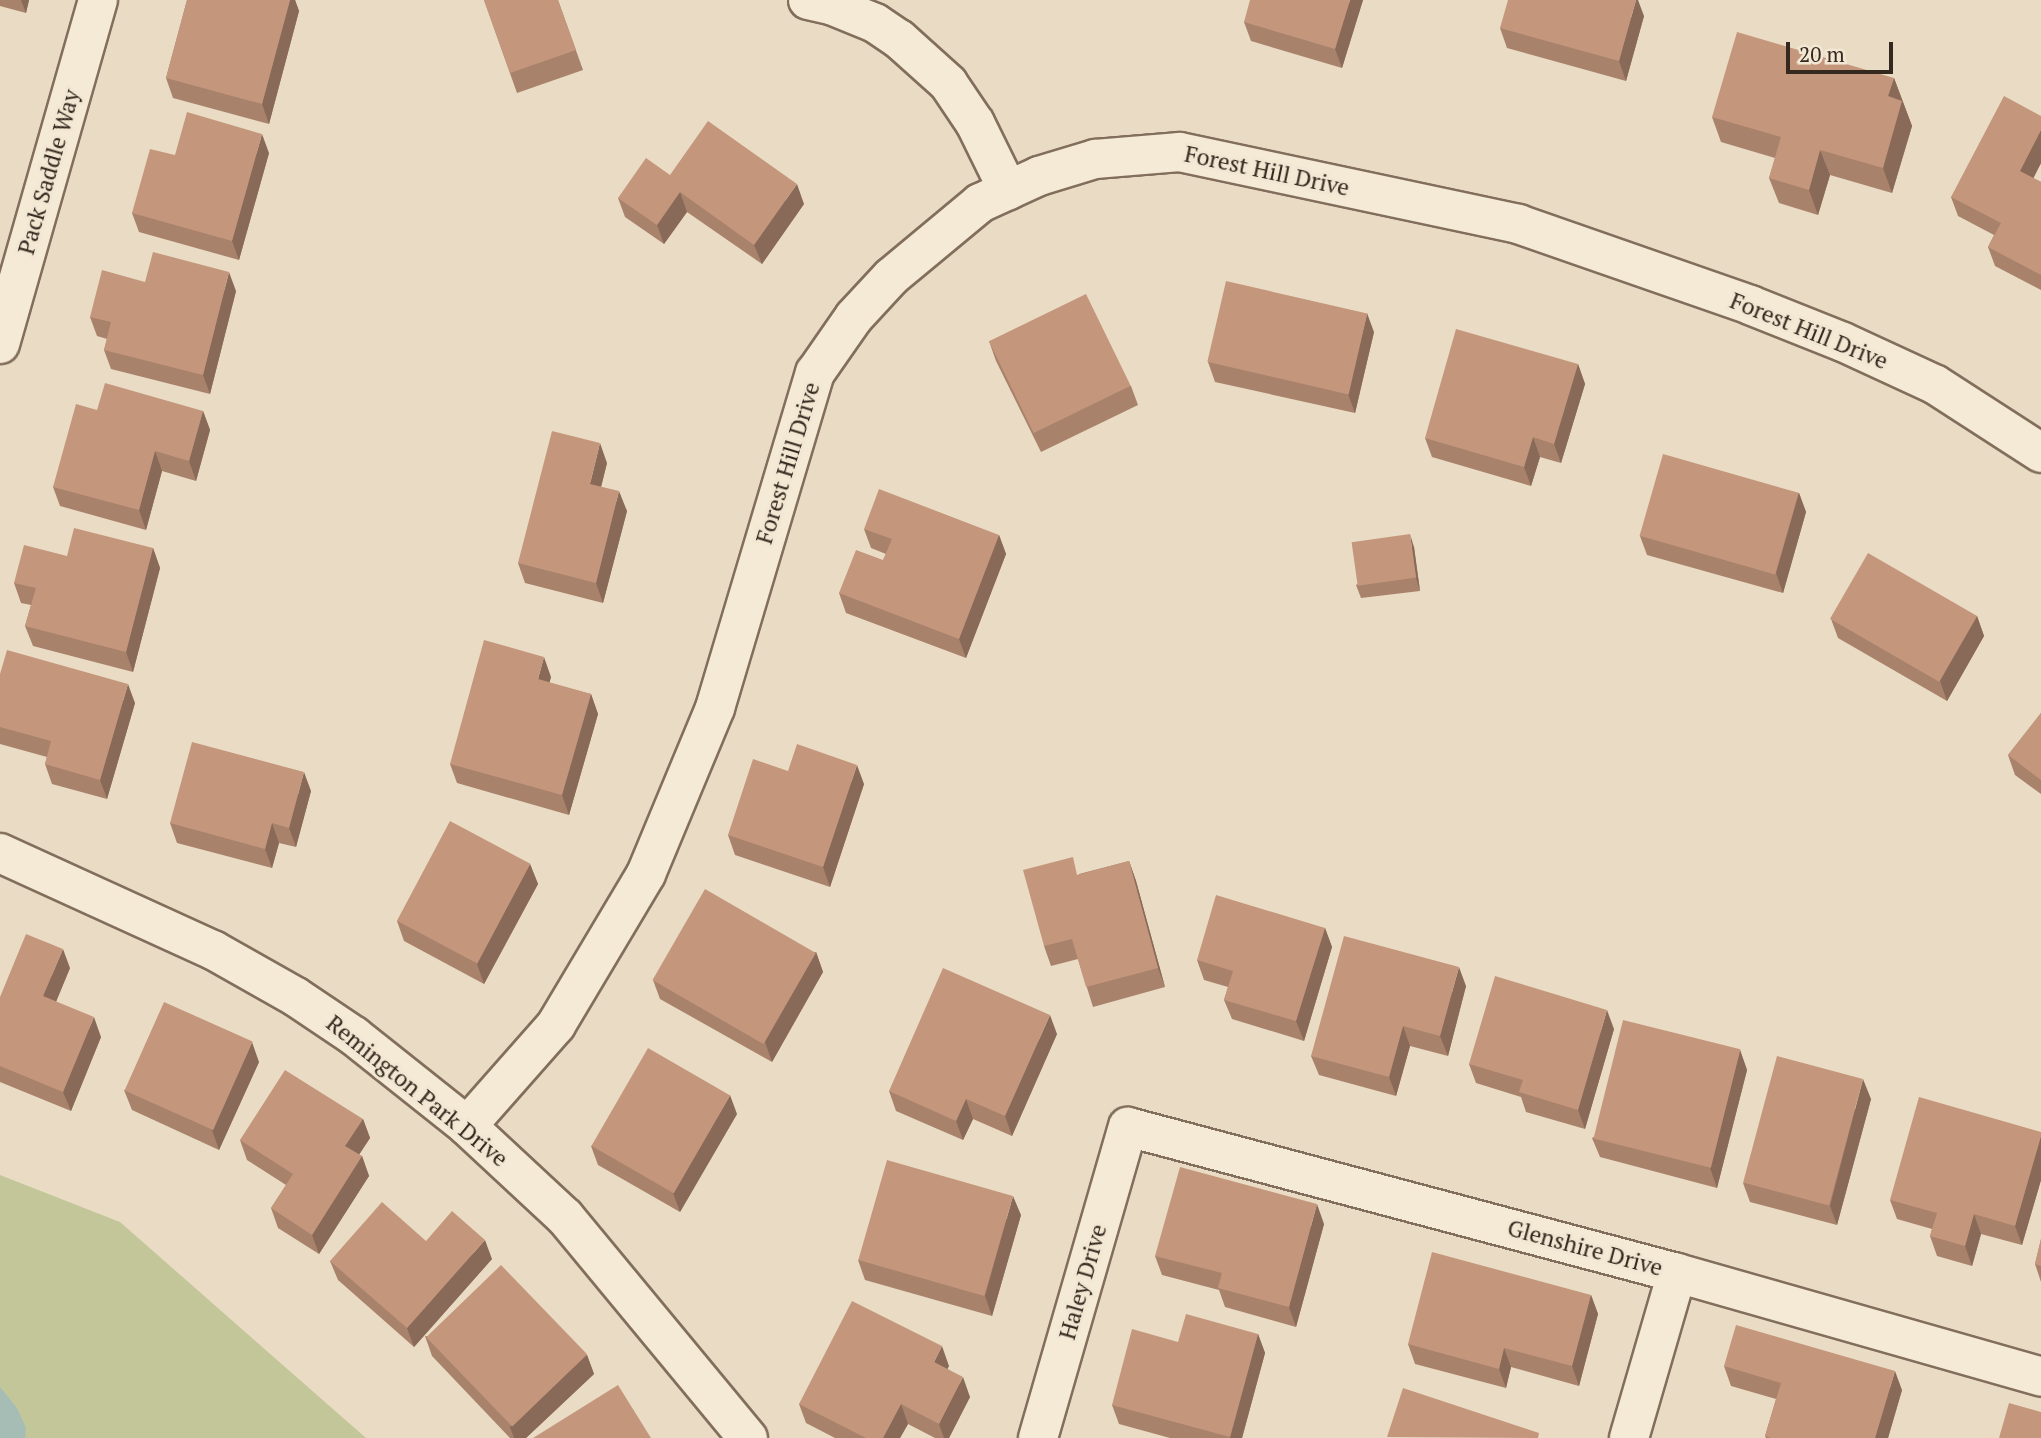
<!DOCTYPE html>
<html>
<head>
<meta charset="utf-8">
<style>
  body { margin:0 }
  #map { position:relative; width:2041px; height:1438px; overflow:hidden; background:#eadcc4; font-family:"PT Serif",serif }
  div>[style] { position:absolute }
  .green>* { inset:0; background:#c3c699 }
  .water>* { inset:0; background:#a5bdb5 }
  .roads { filter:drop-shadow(2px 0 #826e5c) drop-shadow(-2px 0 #826e5c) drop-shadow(0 2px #826e5c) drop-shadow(0 -2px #826e5c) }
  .minor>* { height:38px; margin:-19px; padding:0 19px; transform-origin:19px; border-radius:19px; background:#f5ead6 }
  .wall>* { inset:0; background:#a9826c }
  .shaded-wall>* { inset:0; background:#896a58 }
  .building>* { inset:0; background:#c4977d; transform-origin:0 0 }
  span { translate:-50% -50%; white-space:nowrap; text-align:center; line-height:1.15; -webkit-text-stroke:6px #f2e7d2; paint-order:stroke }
  .street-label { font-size:23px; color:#34281f }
  .scale { position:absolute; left:1786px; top:42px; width:107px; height:32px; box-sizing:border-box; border:4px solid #34281f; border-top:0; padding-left:9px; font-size:21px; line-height:24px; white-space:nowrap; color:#34281f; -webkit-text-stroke:5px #f2e7d2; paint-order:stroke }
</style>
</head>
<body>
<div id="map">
  <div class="green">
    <div style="clip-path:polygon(0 1175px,120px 1222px,366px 1438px,0 1438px)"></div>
  </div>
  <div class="water">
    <div style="clip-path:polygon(0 1387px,17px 1408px,26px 1428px,25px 1438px,0 1438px)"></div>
  </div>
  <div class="roads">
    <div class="minor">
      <div style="left:808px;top:0;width:26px;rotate:13deg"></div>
      <div style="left:833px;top:6px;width:45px;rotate:22deg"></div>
      <div style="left:875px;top:23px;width:29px;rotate:34deg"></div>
      <div style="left:899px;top:39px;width:66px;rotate:41.9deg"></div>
      <div style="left:948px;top:83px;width:48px;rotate:56deg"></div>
      <div style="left:975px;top:123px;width:75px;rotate:63.8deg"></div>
      <div style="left:0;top:344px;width:358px;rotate:-74.1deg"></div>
      <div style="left:0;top:853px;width:234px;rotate:24.5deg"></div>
      <div style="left:213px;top:950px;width:95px;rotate:29.5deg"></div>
      <div style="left:296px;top:997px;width:70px;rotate:33.9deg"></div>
      <div style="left:354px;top:1036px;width:144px;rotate:38.5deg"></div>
      <div style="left:467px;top:1126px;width:134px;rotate:42.9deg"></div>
      <div style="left:565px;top:1217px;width:287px;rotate:50.4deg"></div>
      <div style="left:467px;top:1126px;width:135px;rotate:-48.6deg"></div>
      <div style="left:556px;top:1025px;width:176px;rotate:-59.2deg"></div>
      <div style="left:646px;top:874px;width:180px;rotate:-67.4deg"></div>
      <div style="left:715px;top:708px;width:350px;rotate:-73.4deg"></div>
      <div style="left:815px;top:373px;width:68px;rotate:-55.1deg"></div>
      <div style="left:854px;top:317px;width:54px;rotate:-47.2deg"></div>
      <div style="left:891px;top:277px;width:116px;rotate:-39.7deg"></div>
      <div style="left:980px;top:203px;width:65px;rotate:-24.6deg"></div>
      <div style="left:1039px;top:176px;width:59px;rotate:-16.9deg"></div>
      <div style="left:1095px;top:159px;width:85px;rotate:-4.7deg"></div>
      <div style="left:1180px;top:152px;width:346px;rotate:12deg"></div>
      <div style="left:1518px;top:224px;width:246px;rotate:19.2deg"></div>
      <div style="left:1750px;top:305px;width:100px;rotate:21.7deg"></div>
      <div style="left:1843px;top:342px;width:102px;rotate:24.8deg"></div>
      <div style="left:1936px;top:385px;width:125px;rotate:32.9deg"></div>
      <div style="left:1038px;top:1438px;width:324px;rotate:-73.9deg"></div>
      <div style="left:1128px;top:1127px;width:568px;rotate:14.89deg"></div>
      <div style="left:1677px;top:1273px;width:379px;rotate:15.9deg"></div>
      <div style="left:1629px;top:1438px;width:172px;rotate:-73.8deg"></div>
    </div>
  </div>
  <div class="wall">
    <div style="clip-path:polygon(0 0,29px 0,26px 13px,0 6px)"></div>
    <div style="clip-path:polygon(187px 0,295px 0,299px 11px,269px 124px,173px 98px,166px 78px)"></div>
    <div style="clip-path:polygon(484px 0,558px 0,583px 70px,517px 93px)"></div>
    <div style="clip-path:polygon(1363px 0,1342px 68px,1251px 41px,1244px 22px)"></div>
    <div style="clip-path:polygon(1644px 16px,1626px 81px,1507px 48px,1500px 28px)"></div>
    <div style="clip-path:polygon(1894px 78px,1912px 126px,1892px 193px,1830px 175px,1818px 215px,1779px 203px,1769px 178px,1775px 158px,1721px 142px,1712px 117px)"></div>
    <div style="clip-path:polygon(2041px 116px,2041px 163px,2033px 178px,2041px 182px,2041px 290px,1995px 266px,1988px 247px,1994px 235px,1958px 216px,1951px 197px)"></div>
    <div style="clip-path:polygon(269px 153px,239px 260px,139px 232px,132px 213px,175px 155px)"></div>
    <div style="clip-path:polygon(670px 175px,804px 204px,762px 264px,687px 212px,664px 244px,625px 217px,618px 198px)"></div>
    <div style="clip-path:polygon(145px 282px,236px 291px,210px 394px,111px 369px,104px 350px,107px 339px,97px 336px,90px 317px)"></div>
    <div style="clip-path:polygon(1374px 332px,1355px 413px,1215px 382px,1208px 362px)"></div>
    <div style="clip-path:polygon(989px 341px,1131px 386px,1138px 405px,1041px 452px,996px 361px)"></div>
    <div style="clip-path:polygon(1578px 364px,1585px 384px,1561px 463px,1540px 457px,1531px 486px,1432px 457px,1425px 438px)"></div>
    <div style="clip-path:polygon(97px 410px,203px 411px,210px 430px,196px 481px,162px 471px,146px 530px,60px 506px,53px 487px)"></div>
    <div style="clip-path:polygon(607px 463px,601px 487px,627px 511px,603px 603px,525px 583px,518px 563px)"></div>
    <div style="clip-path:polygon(1799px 493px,1806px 512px,1783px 593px,1647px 555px,1640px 536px)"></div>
    <div style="clip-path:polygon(864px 529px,999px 535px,1006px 554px,966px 658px,846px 613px,839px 593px,883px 560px,886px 554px,871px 548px)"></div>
    <div style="clip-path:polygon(1414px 547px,1420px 591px,1361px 598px,1356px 585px)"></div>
    <div style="clip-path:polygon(153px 548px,160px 568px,133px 672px,33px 646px,25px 626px,31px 605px,21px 603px,14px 583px,67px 556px)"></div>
    <div style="clip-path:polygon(1977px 616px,1984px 636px,1947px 701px,1838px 638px,1831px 619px)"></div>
    <div style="clip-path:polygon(0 674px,135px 703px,107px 799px,52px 784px,45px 764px,47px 757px,0 744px)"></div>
    <div style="clip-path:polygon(551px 677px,549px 683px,591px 694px,598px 714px,569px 815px,457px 783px,450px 764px)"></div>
    <div style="clip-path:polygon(2041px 713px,2041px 794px,2015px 775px,2008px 755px)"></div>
    <div style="clip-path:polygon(788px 771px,864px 784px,830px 887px,735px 855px,728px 835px)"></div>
    <div style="clip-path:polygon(311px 791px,296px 847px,279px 843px,272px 868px,177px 843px,170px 823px)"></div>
    <div style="clip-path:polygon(1129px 861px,1136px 881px,1165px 987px,1093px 1007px,1078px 959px,1051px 966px,1044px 946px,1079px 874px)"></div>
    <div style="clip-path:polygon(530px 864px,538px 884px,484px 984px,404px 941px,397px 921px)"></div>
    <div style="clip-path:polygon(1325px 928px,1332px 947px,1304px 1041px,1232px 1019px,1224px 1000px,1228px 987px,1204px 980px,1197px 960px)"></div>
    <div style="clip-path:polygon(816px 952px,823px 972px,772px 1062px,660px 999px,653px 980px)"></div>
    <div style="clip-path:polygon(70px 968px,56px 1002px,101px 1037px,71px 1111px,0 1082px,0 997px)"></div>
    <div style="clip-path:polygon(1466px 986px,1448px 1056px,1410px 1046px,1396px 1096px,1319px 1075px,1311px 1056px)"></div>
    <div style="clip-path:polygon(1614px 1029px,1585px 1129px,1526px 1112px,1521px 1097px,1476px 1083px,1469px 1064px)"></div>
    <div style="clip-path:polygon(1057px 1034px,1012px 1136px,973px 1119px,963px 1140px,896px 1111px,889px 1091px)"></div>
    <div style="clip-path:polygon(1740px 1050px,1747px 1070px,1717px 1188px,1600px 1157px,1592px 1138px)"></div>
    <div style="clip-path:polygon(259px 1062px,219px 1150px,132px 1110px,124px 1090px)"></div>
    <div style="clip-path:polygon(1871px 1099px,1837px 1225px,1750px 1202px,1743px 1183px)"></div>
    <div style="clip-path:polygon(737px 1114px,680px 1212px,598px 1165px,591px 1146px)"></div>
    <div style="clip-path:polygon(363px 1119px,370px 1138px,359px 1155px,362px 1156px,369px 1176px,319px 1254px,278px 1228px,271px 1208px,286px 1185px,247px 1160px,240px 1140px)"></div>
    <div style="clip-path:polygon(2041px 1132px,2041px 1180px,2022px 1245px,1981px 1234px,1972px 1266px,1937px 1256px,1930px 1236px,1932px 1229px,1897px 1219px,1890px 1200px)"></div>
    <div style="clip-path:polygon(1021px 1215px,992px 1316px,865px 1280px,858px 1260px)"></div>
    <div style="clip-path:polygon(1324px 1224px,1296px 1327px,1225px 1307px,1219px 1290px,1162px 1275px,1155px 1256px)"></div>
    <div style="clip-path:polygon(2041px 1239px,2041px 1282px,2035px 1264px)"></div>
    <div style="clip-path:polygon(426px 1241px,492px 1259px,414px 1347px,338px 1280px,330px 1261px)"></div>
    <div style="clip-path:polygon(1591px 1295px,1598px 1314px,1579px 1386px,1511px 1367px,1506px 1388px,1415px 1364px,1408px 1344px)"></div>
    <div style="clip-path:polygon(1258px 1334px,1265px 1353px,1242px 1438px,1170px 1438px,1119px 1424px,1112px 1405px)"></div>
    <div style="clip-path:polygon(425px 1336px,587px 1355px,594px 1374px,526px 1438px,510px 1438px,432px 1356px)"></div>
    <div style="clip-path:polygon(949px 1366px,947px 1369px,970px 1397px,949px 1438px,935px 1438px,908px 1424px,900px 1438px,835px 1438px,806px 1423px,799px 1404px)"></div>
    <div style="clip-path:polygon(1724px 1366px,1902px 1390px,1888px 1438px,1766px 1438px,1765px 1436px,1776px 1399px,1731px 1386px)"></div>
  </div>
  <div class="shaded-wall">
    <div style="clip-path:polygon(21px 0,29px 0,26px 13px)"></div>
    <div style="clip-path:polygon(290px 0,295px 0,299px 11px,269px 124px,262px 104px)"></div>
    <div style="clip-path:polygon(1350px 0,1363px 0,1342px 68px,1335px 49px)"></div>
    <div style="clip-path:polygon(1636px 0,1638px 0,1644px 16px,1626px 81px,1619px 61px)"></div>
    <div style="clip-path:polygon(1894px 78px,1912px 126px,1892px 193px,1883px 168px,1888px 96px)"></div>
    <div style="clip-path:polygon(2041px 130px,2041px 163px,2027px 191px,2020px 171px)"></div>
    <div style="clip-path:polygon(262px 134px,269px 153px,239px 260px,232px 241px)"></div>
    <div style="clip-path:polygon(1820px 150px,1830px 175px,1818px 215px,1809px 190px)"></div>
    <div style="clip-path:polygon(797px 184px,804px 204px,762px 264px,754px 245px)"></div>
    <div style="clip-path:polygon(680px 192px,687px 212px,664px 244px,657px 225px)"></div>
    <div style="clip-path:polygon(229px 272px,236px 291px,210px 394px,203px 375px)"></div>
    <div style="clip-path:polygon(1367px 313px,1374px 332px,1355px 413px,1348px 394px)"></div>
    <div style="clip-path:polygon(1578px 364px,1585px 384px,1561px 463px,1554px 444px)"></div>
    <div style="clip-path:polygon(203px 411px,210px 430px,196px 481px,189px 461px)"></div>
    <div style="clip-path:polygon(1533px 437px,1540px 457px,1531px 486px,1524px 467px)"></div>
    <div style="clip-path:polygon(600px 443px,607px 463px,597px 503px,590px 484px)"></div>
    <div style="clip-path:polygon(155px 451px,162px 471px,146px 530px,139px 510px)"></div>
    <div style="clip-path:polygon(619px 491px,627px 511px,603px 603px,596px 583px)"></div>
    <div style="clip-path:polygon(1799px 493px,1806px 512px,1783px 593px,1776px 573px)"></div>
    <div style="clip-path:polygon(1410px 534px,1414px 547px,1420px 591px,1416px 578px)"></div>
    <div style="clip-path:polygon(999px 535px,1006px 554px,966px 658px,959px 639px)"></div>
    <div style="clip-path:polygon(153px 548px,160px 568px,133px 672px,126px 652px)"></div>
    <div style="clip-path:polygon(1977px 616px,1984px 636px,1947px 701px,1940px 681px)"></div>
    <div style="clip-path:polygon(544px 657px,551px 677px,545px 699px,538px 679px)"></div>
    <div style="clip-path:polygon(128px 684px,135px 703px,107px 799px,100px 780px)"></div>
    <div style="clip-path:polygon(591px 694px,598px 714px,569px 815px,562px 795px)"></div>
    <div style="clip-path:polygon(857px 765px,864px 784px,830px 887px,823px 867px)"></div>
    <div style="clip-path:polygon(304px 772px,311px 791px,296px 847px,289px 828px)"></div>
    <div style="clip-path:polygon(272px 823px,279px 843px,272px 868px,265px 849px)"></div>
    <div style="clip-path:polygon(1129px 861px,1136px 881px,1165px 987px,1158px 968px)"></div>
    <div style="clip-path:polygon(530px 864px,538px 884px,484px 984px,477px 964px)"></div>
    <div style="clip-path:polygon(1325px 928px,1332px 947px,1304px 1041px,1296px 1021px)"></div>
    <div style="clip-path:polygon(63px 949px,70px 968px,50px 1016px,43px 996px)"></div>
    <div style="clip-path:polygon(816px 952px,823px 972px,772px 1062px,765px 1042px)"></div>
    <div style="clip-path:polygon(1459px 967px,1466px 986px,1448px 1056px,1440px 1036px)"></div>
    <div style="clip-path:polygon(1607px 1010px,1614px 1029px,1585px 1129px,1578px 1110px)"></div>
    <div style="clip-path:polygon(1050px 1015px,1057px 1034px,1012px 1136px,1005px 1116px)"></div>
    <div style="clip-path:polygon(94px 1017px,101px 1037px,71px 1111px,63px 1092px)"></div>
    <div style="clip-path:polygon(1403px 1026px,1410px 1046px,1396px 1096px,1389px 1077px)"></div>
    <div style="clip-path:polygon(252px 1042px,259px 1062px,219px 1150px,212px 1130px)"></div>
    <div style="clip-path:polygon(1740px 1050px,1747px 1070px,1717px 1188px,1710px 1168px)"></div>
    <div style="clip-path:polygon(1863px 1079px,1871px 1099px,1837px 1225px,1830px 1206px)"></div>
    <div style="clip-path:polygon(730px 1095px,737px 1114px,680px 1212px,673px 1193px)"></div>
    <div style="clip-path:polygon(966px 1099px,973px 1119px,963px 1140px,956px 1121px)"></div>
    <div style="clip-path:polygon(363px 1119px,370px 1138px,352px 1165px,345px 1146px)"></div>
    <div style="clip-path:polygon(2041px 1136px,2041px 1180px,2022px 1245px,2015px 1226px)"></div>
    <div style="clip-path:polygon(362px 1156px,369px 1176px,319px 1254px,312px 1235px)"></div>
    <div style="clip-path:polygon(1013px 1196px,1021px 1215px,992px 1316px,985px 1296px)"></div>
    <div style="clip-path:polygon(1317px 1204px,1324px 1224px,1296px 1327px,1289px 1307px)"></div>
    <div style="clip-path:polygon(1974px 1214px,1981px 1234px,1972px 1266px,1965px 1246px)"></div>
    <div style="clip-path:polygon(485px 1240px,492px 1259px,414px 1347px,407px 1328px)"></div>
    <div style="clip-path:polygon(1591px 1295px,1598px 1314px,1579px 1386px,1572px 1366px)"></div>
    <div style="clip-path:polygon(1258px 1334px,1265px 1353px,1242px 1438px,1230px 1438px)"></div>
    <div style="clip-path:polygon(942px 1346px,949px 1366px,941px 1382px,934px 1362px)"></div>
    <div style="clip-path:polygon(1504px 1348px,1511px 1367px,1506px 1388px,1499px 1369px)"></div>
    <div style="clip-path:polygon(587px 1355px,594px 1374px,526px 1438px,514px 1438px,510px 1427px)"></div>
    <div style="clip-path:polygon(1895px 1371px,1902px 1390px,1888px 1438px,1875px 1438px)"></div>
    <div style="clip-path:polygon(963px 1377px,970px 1397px,949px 1438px,944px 1438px,939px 1424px)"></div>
    <div style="clip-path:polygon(901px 1404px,908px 1424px,900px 1438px,883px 1438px)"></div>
  </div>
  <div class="building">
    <div style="clip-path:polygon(187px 0,290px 0,262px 104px,166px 78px)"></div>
    <div style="clip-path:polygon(484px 0,558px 0,576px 50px,510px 73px)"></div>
    <div style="clip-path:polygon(1250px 0,1350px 0,1335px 49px,1244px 22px)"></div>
    <div style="clip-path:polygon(1508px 0,1636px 0,1619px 61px,1500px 28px)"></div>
    <div style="clip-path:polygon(1737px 32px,1894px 78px,1888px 96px,1902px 101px,1883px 168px,1820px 150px,1809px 190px,1769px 178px,1781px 137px,1712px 117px)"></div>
    <div style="clip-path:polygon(2004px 96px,2041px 116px,2041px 130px,2020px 171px,2041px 182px,2041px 275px,1988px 247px,2001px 223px,1951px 197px)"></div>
    <div style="clip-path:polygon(187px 112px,262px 134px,232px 241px,132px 213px,150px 149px,175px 155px)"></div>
    <div style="clip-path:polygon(708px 121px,797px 184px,754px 245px,680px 192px,657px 225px,618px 198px,646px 158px,670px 175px)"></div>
    <div style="clip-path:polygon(153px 252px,229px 272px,203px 375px,104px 350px,111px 322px,90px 317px,102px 270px,145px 282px)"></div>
    <div style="left:1226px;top:281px;width:145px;height:83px;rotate:13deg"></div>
    <div style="left:1086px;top:294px;width:102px;height:108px;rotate:64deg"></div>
    <div style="clip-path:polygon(1456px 329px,1578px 364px,1554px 444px,1533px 437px,1524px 467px,1425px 438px)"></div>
    <div style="clip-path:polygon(105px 383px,203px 411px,189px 461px,155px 451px,139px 510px,53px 487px,76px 404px,97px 410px)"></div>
    <div style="clip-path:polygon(552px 431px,600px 443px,590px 484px,619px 491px,596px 583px,518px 563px)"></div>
    <div style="left:1663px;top:454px;width:141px;height:85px;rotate:16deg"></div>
    <div style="clip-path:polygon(879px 489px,999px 535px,959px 639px,839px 593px,856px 550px,883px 560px,892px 539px,864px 529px)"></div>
    <div style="clip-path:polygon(74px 528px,153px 548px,126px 652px,25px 626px,36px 588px,14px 583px,24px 545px,67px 556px)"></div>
    <div style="left:1410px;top:534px;width:44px;height:59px;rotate:82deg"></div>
    <div style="left:1868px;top:553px;width:126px;height:76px;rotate:30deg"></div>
    <div style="clip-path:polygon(484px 640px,544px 657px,538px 679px,591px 694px,562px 795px,450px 764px)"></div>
    <div style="clip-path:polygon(7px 650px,128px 684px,100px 780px,45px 764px,51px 741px,0 727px,0 674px)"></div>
    <div style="clip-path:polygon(2041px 713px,2041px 780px,2008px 755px)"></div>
    <div style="clip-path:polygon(192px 742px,304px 772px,289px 828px,272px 823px,265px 849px,170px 823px)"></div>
    <div style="clip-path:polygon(797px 744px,857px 765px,823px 867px,728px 835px,753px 759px,788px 771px)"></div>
    <div style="left:450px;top:821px;width:91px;height:113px;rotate:28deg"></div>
    <div style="clip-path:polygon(1073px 857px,1077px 875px,1129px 861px,1158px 968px,1086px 987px,1072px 939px,1044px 946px,1023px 870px)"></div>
    <div style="left:705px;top:889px;width:128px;height:105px;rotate:30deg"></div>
    <div style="clip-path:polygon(1216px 895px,1325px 928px,1296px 1021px,1224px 1000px,1233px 971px,1197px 960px)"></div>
    <div style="clip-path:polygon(26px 934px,63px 949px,43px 996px,94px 1017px,63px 1092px,0 1066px,0 997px)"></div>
    <div style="clip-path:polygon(1344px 936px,1459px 967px,1440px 1036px,1403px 1026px,1389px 1077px,1311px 1056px)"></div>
    <div style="clip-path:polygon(943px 968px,1050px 1015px,1005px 1116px,966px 1099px,956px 1121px,889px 1091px)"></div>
    <div style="clip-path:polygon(1495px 976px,1607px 1010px,1578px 1110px,1519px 1092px,1523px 1080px,1469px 1064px)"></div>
    <div style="left:164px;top:1002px;width:97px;height:97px;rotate:24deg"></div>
    <div style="left:1623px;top:1020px;width:121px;height:122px;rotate:14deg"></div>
    <div style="left:648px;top:1048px;width:95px;height:113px;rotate:30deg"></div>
    <div style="left:1777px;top:1056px;width:89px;height:131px;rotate:15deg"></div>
    <div style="clip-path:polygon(285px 1070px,363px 1119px,345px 1146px,362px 1156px,312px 1235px,271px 1208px,293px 1174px,240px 1140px)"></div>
    <div style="clip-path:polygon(1919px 1097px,2041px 1132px,2041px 1136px,2015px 1226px,1974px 1214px,1965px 1246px,1930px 1236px,1937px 1213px,1890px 1200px)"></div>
    <div style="left:887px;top:1160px;width:131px;height:104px;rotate:16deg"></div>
    <div style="clip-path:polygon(1180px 1167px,1317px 1204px,1289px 1307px,1218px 1288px,1222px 1273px,1155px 1256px)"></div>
    <div style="clip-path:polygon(382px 1202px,426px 1241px,452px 1211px,485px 1240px,407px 1328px,330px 1261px)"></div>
    <div style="clip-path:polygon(2041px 1239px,2041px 1266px,2035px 1264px)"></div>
    <div style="clip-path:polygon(1432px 1252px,1591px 1295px,1572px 1366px,1504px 1348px,1499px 1369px,1408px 1344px)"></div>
    <div style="left:501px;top:1265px;width:124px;height:104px;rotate:46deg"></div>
    <div style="clip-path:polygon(852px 1301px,942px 1346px,934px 1362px,963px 1377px,939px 1424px,901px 1404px,883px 1438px,866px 1438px,799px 1404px)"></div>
    <div style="clip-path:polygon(1186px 1314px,1258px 1334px,1230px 1437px,1112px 1405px,1132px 1329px,1178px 1342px)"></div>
    <div style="clip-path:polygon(1736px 1325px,1895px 1371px,1875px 1438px,1771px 1438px,1765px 1436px,1781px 1383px,1724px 1366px)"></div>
    <div style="clip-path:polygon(618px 1385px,651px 1438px,533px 1438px)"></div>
    <div style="clip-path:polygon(1403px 1388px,1539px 1433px,1538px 1438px,1387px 1437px)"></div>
    <div style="clip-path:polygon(2009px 1403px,2041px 1412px,2041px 1438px,1999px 1438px)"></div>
  </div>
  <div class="street-label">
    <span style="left:1267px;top:171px;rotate:12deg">Forest Hill Drive</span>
    <span style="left:49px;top:172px;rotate:-74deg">Pack Saddle Way</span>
    <span style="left:1809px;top:331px;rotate:22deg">Forest Hill Drive</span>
    <span style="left:788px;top:463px;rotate:-73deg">Forest Hill Drive</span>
    <span style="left:417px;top:1091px;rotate:39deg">Remington Park Drive</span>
    <span style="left:1585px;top:1248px;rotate:15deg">Glenshire Drive</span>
    <span style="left:1083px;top:1282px;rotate:-74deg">Haley Drive</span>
  </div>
  <div class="scale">20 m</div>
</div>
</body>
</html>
